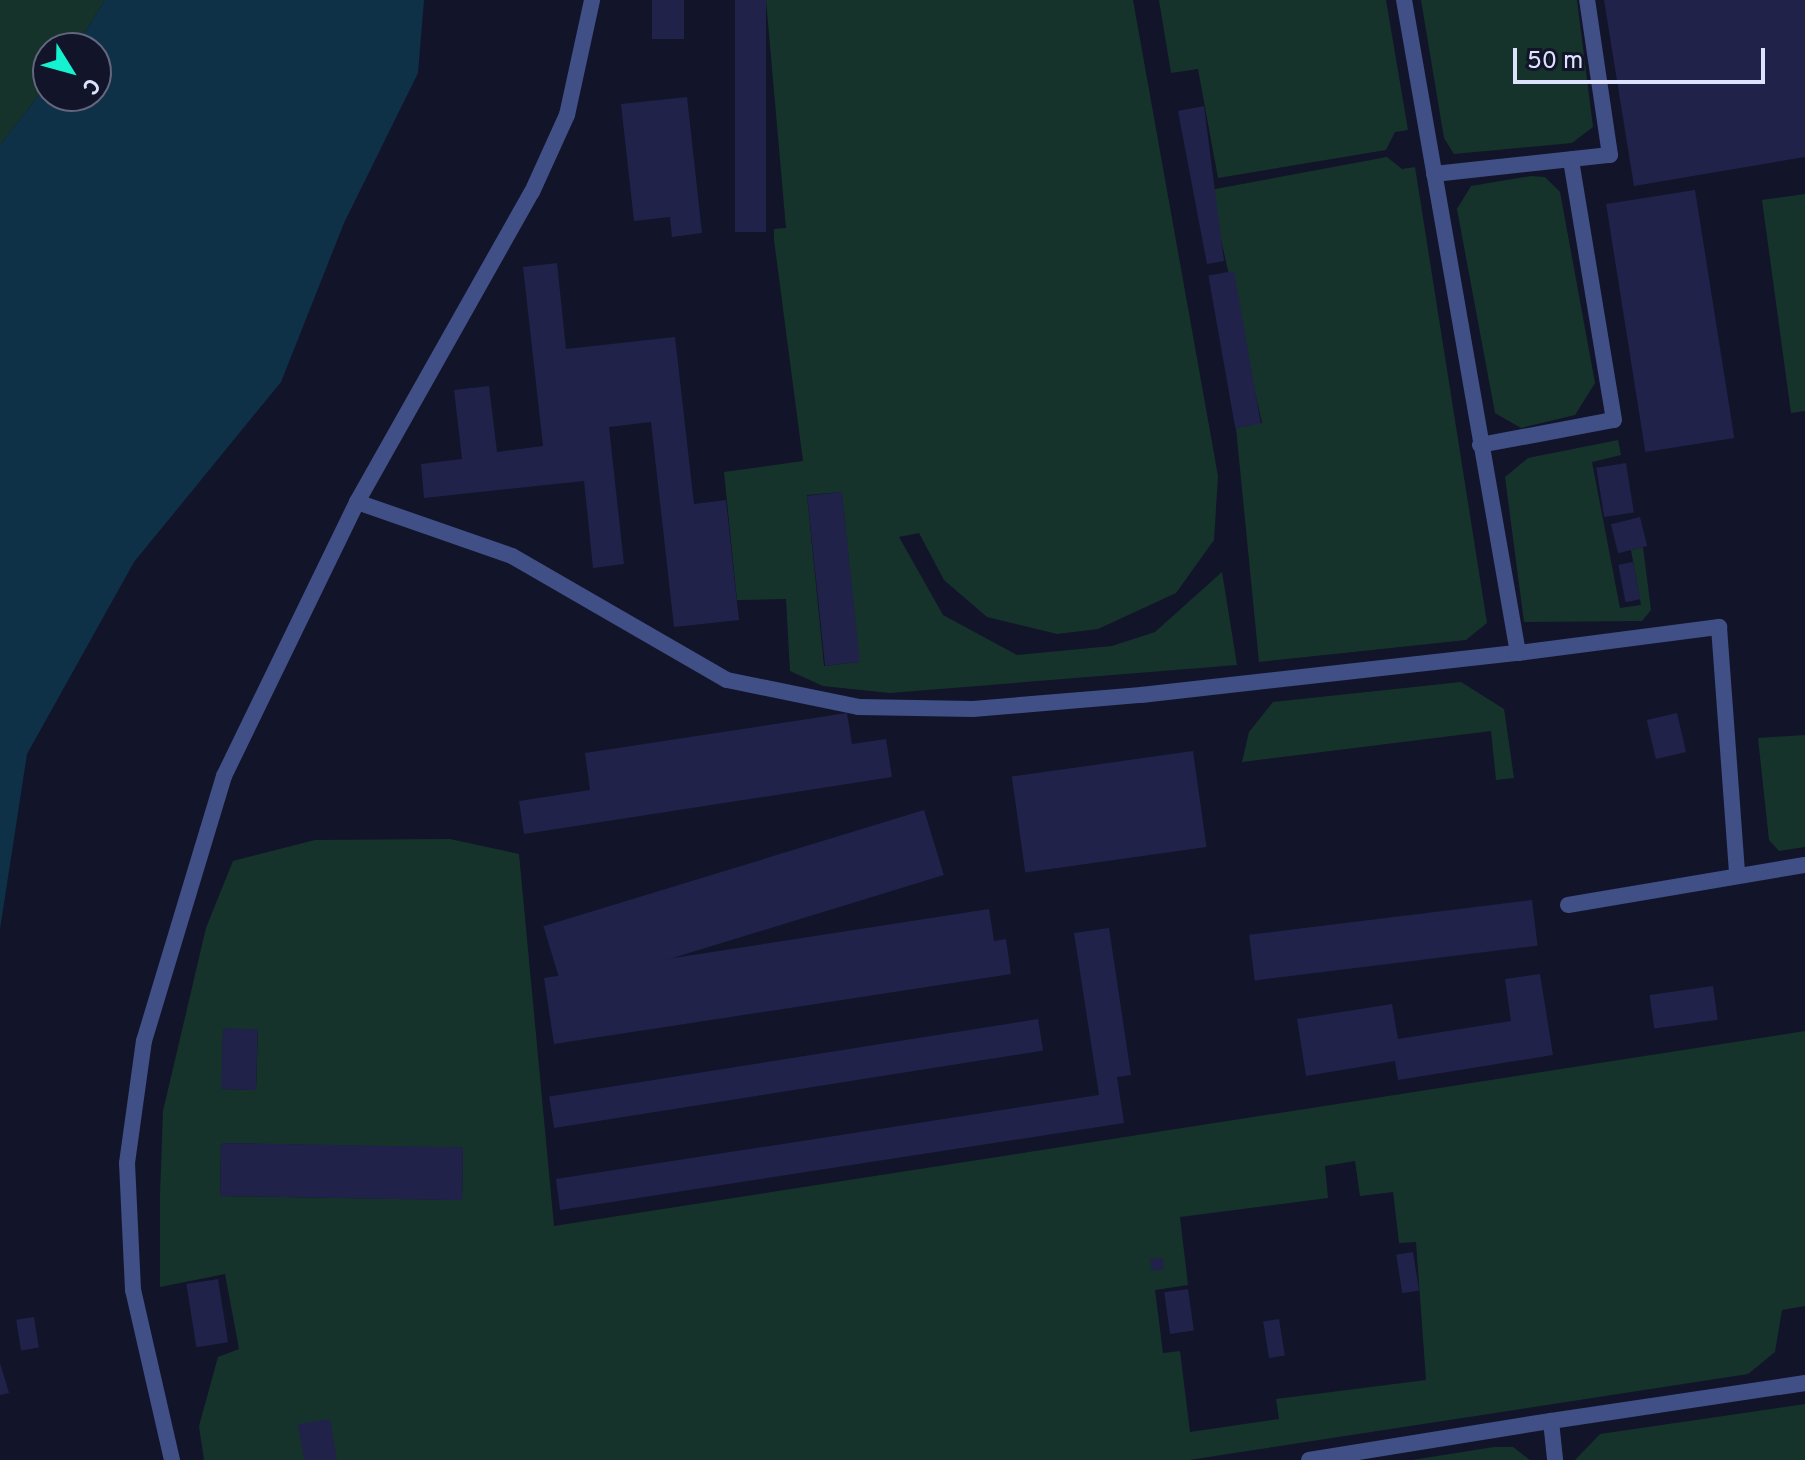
<!DOCTYPE html>
<html>
<head>
<meta charset="utf-8">
<style>
  body { margin:0 }
  #map { position:relative; width:1805px; height:1460px; overflow:hidden; background:#12142a; font-family:Overpass,sans-serif }
  div>[style] { position:absolute }
  .green>* { inset:0; background:#16332b }
  .water>* { inset:0; background:#0e3147 }
  .building>* { inset:0; background:#20224a; transform-origin:0 0 }
  .service>* { height:16px; margin:-8px; padding:0 8px; transform-origin:8px; border-radius:8px; background:#404f86 }
  span { translate:-50% -50%; white-space:nowrap; text-align:center; line-height:1.15; -webkit-text-stroke:6px #12142a; paint-order:stroke }
  .north { position:absolute; left:32px; top:32px; width:80px; height:80px; box-sizing:border-box; background:#12142a; border:2px solid #63667e; border-radius:50%; rotate:127deg; font-size:22px; font-weight:700; line-height:32px; text-align:center; color:#dde2fd }
  .north::after { content:''; display:block; margin:auto; width:28px; height:36px; background:#15f2d0; clip-path:polygon(50% 0,100% 100%,50% 72%,0 100%) }
  .scale { position:absolute; left:1513px; top:48px; width:252px; height:36px; box-sizing:border-box; border:4px solid #dde2fd; border-top:0; padding-left:10px; font-size:24px; line-height:28px; white-space:nowrap; color:#dde2fd; -webkit-text-stroke:6px #12142a; paint-order:stroke }
</style>
</head>
<body>
<div id="map">
  <div class="green">
    <div style="clip-path:polygon(0 0,105px 0,75px 48px,48px 48px,48px 83px,0 145px)"></div>
    <div style="clip-path:polygon(evenodd,766px 0,1133px 0,1218px 476px,1214px 540px,1176px 593px,1098px 629px,1057px 634px,987px 617px,944px 580px,919px 533px,899px 537px,943px 615px,1017px 655px,1112px 646px,1155px 632px,1222px 572px,1237px 665px,890px 693px,823px 686px,790px 671px,786px 599px,737px 600px,724px 472px,803px 461px,774px 240px,774px 229px,786px 228px,766px 0,842px 492px,859px 662px,824px 666px,807px 495px,842px 492px)"></div>
    <div style="clip-path:polygon(1159px 0,1386px 0,1408px 130px,1395px 132px,1386px 150px,1218px 178px,1198px 69px,1171px 73px)"></div>
    <div style="clip-path:polygon(1421px 0,1577px 0,1593px 127px,1572px 143px,1454px 154px,1444px 138px)"></div>
    <div style="clip-path:polygon(1387px 157px,1402px 169px,1415px 167px,1487px 623px,1466px 640px,1259px 662px,1236px 428px,1262px 423px,1210px 190px)"></div>
    <div style="clip-path:polygon(1531px 176px,1545px 177px,1560px 192px,1595px 383px,1575px 415px,1521px 428px,1495px 413px,1457px 209px,1471px 186px)"></div>
    <div style="clip-path:polygon(1805px 194px,1805px 411px,1791px 413px,1762px 200px)"></div>
    <div style="clip-path:polygon(1618px 440px,1621px 455px,1592px 462px,1620px 608px,1641px 605px,1631px 550px,1643px 547px,1651px 610px,1642px 621px,1524px 622px,1505px 477px,1528px 458px)"></div>
    <div style="clip-path:polygon(1461px 682px,1504px 709px,1514px 778px,1496px 780px,1491px 731px,1242px 762px,1249px 732px,1273px 702px)"></div>
    <div style="clip-path:polygon(1805px 735px,1805px 847px,1779px 851px,1769px 840px,1758px 738px)"></div>
    <div style="clip-path:polygon(evenodd,450px 839px,519px 854px,554px 1226px,1805px 1031px,1805px 1306px,1782px 1310px,1775px 1352px,1748px 1374px,1189px 1460px,204px 1460px,199px 1426px,218px 1357px,239px 1349px,225px 1274px,160px 1287px,160px 1194px,163px 1111px,206px 928px,233px 861px,315px 840px,450px 839px,223px 1029px,258px 1030px,256px 1090px,222px 1089px,223px 1029px,450px 839px,221px 1143px,463px 1148px,462px 1200px,220px 1196px,221px 1143px,450px 839px,1355px 1161px,1360px 1196px,1393px 1192px,1399px 1243px,1416px 1242px,1426px 1380px,1276px 1399px,1279px 1419px,1190px 1432px,1180px 1351px,1163px 1353px,1155px 1290px,1188px 1285px,1180px 1217px,1328px 1198px,1325px 1166px,1355px 1161px)"></div>
    <div style="clip-path:polygon(1805px 1404px,1805px 1460px,1575px 1460px,1600px 1434px)"></div>
    <div style="clip-path:polygon(1494px 1447px,1513px 1447px,1530px 1460px,1412px 1460px)"></div>
  </div>
  <div class="water">
    <div style="clip-path:polygon(105px 0,424px 0,418px 73px,344px 223px,281px 382px,134px 562px,27px 754px,0 929px,0 145px,48px 83px,48px 96px,96px 96px,96px 48px,75px 48px)"></div>
  </div>
  <div class="building">
    <div style="left:652px;top:0;width:32px;height:39px"></div>
    <div style="left:735px;top:0;width:31px;height:232px"></div>
    <div style="clip-path:polygon(1604px 0,1805px 0,1805px 157px,1634px 186px)"></div>
    <div style="clip-path:polygon(687px 97px,702px 233px,672px 237px,670px 217px,634px 221px,621px 104px)"></div>
    <div style="clip-path:polygon(1204px 106px,1224px 261px,1207px 264px,1178px 111px)"></div>
    <div style="left:1695px;top:190px;width:251px;height:90px;rotate:81deg"></div>
    <div style="clip-path:polygon(557px 263px,566px 349px,675px 337px,694px 504px,726px 500px,739px 620px,674px 627px,651px 422px,609px 427px,624px 564px,593px 568px,584px 481px,424px 498px,421px 464px,462px 459px,454px 390px,489px 386px,497px 452px,543px 446px,523px 267px)"></div>
    <div style="left:1234px;top:271px;width:155px;height:26px;rotate:80deg"></div>
    <div style="left:1626px;top:463px;width:50px;height:30px;rotate:81deg"></div>
    <div style="left:842px;top:492px;width:171px;height:35px;rotate:84deg"></div>
    <div style="left:1640px;top:517px;width:30px;height:30px;rotate:76deg"></div>
    <div style="left:1633px;top:562px;width:38px;height:15px;rotate:79deg"></div>
    <div style="clip-path:polygon(847px 713px,852px 744px,886px 739px,892px 777px,524px 834px,519px 801px,590px 790px,585px 753px)"></div>
    <div style="left:1677px;top:713px;width:40px;height:31px;rotate:77deg"></div>
    <div style="left:1193px;top:751px;width:97px;height:183px;rotate:82deg"></div>
    <div style="left:924px;top:810px;width:68px;height:398px;rotate:73deg"></div>
    <div style="left:1532px;top:900px;width:46px;height:285px;rotate:83deg"></div>
    <div style="clip-path:polygon(989px 909px,994px 941px,1006px 939px,1011px 974px,554px 1044px,544px 978px)"></div>
    <div style="clip-path:polygon(1109px 928px,1131px 1075px,1117px 1077px,1124px 1123px,560px 1210px,556px 1179px,1099px 1095px,1074px 933px)"></div>
    <div style="clip-path:polygon(1540px 974px,1553px 1055px,1398px 1080px,1395px 1061px,1306px 1076px,1297px 1019px,1392px 1004px,1398px 1039px,1511px 1021px,1505px 979px)"></div>
    <div style="left:1713px;top:986px;width:34px;height:64px;rotate:82deg"></div>
    <div style="left:1038px;top:1019px;width:32px;height:495px;rotate:81deg"></div>
    <div style="left:223px;top:1028px;width:35px;height:61px;rotate:2deg"></div>
    <div style="left:221px;top:1143px;width:242px;height:53px;rotate:1deg"></div>
    <div style="left:1413px;top:1252px;width:39px;height:17px;rotate:81deg"></div>
    <div style="clip-path:polygon(1163px 1258px,1164px 1269px,1152px 1271px,1150px 1259px)"></div>
    <div style="left:218px;top:1279px;width:64px;height:32px;rotate:81deg"></div>
    <div style="left:1188px;top:1289px;width:42px;height:24px;rotate:82deg"></div>
    <div style="left:34px;top:1317px;width:31px;height:18px;rotate:81deg"></div>
    <div style="left:1279px;top:1319px;width:37px;height:16px;rotate:81deg"></div>
    <div style="clip-path:polygon(0 1363px,9px 1393px,0 1395px)"></div>
    <div style="clip-path:polygon(330px 1419px,337px 1460px,304px 1460px,298px 1424px)"></div>
  </div>
  <div class="service">
    <div style="left:1434px;top:174px;width:177px;rotate:-6.2deg"></div>
    <div style="left:1610px;top:155px;width:157px;rotate:-98.4deg"></div>
    <div style="left:1480px;top:445px;width:136px;rotate:-10.6deg"></div>
    <div style="left:1614px;top:420px;width:264px;rotate:-99.4deg"></div>
    <div style="left:357px;top:502px;width:164px;rotate:19.2deg"></div>
    <div style="left:512px;top:556px;width:248px;rotate:30deg"></div>
    <div style="left:727px;top:680px;width:134px;rotate:11.6deg"></div>
    <div style="left:858px;top:707px;width:115px;rotate:1deg"></div>
    <div style="left:973px;top:709px;width:169px;rotate:-4.8deg"></div>
    <div style="left:1141px;top:695px;width:379px;rotate:-6.4deg"></div>
    <div style="left:1518px;top:653px;width:663px;rotate:-99.9deg"></div>
    <div style="left:1518px;top:653px;width:203px;rotate:-7.4deg"></div>
    <div style="left:1719px;top:627px;width:249px;rotate:85.8deg"></div>
    <div style="left:1568px;top:905px;width:240px;rotate:-9.6deg"></div>
    <div style="left:1551px;top:1421px;width:257px;rotate:-8.5deg"></div>
    <div style="left:172px;top:1460px;width:174px;rotate:-102.9deg"></div>
    <div style="left:133px;top:1290px;width:127px;rotate:-92.7deg"></div>
    <div style="left:127px;top:1163px;width:123px;rotate:-82.1deg"></div>
    <div style="left:144px;top:1041px;width:277px;rotate:-73.2deg"></div>
    <div style="left:224px;top:776px;width:305px;rotate:-64.1deg"></div>
    <div style="left:357px;top:502px;width:356px;rotate:-60.6deg"></div>
    <div style="left:532px;top:192px;width:85px;rotate:-65.6deg"></div>
    <div style="left:567px;top:115px;width:118px;rotate:-77.7deg"></div>
    <div style="left:1309px;top:1460px;width:245px;rotate:-9.2deg"></div>
    <div style="left:1551px;top:1421px;width:39px;rotate:84deg"></div>
  </div>
  <div class="north">С</div>
  <div class="scale">50 m</div>
</div>
</body>
</html>
